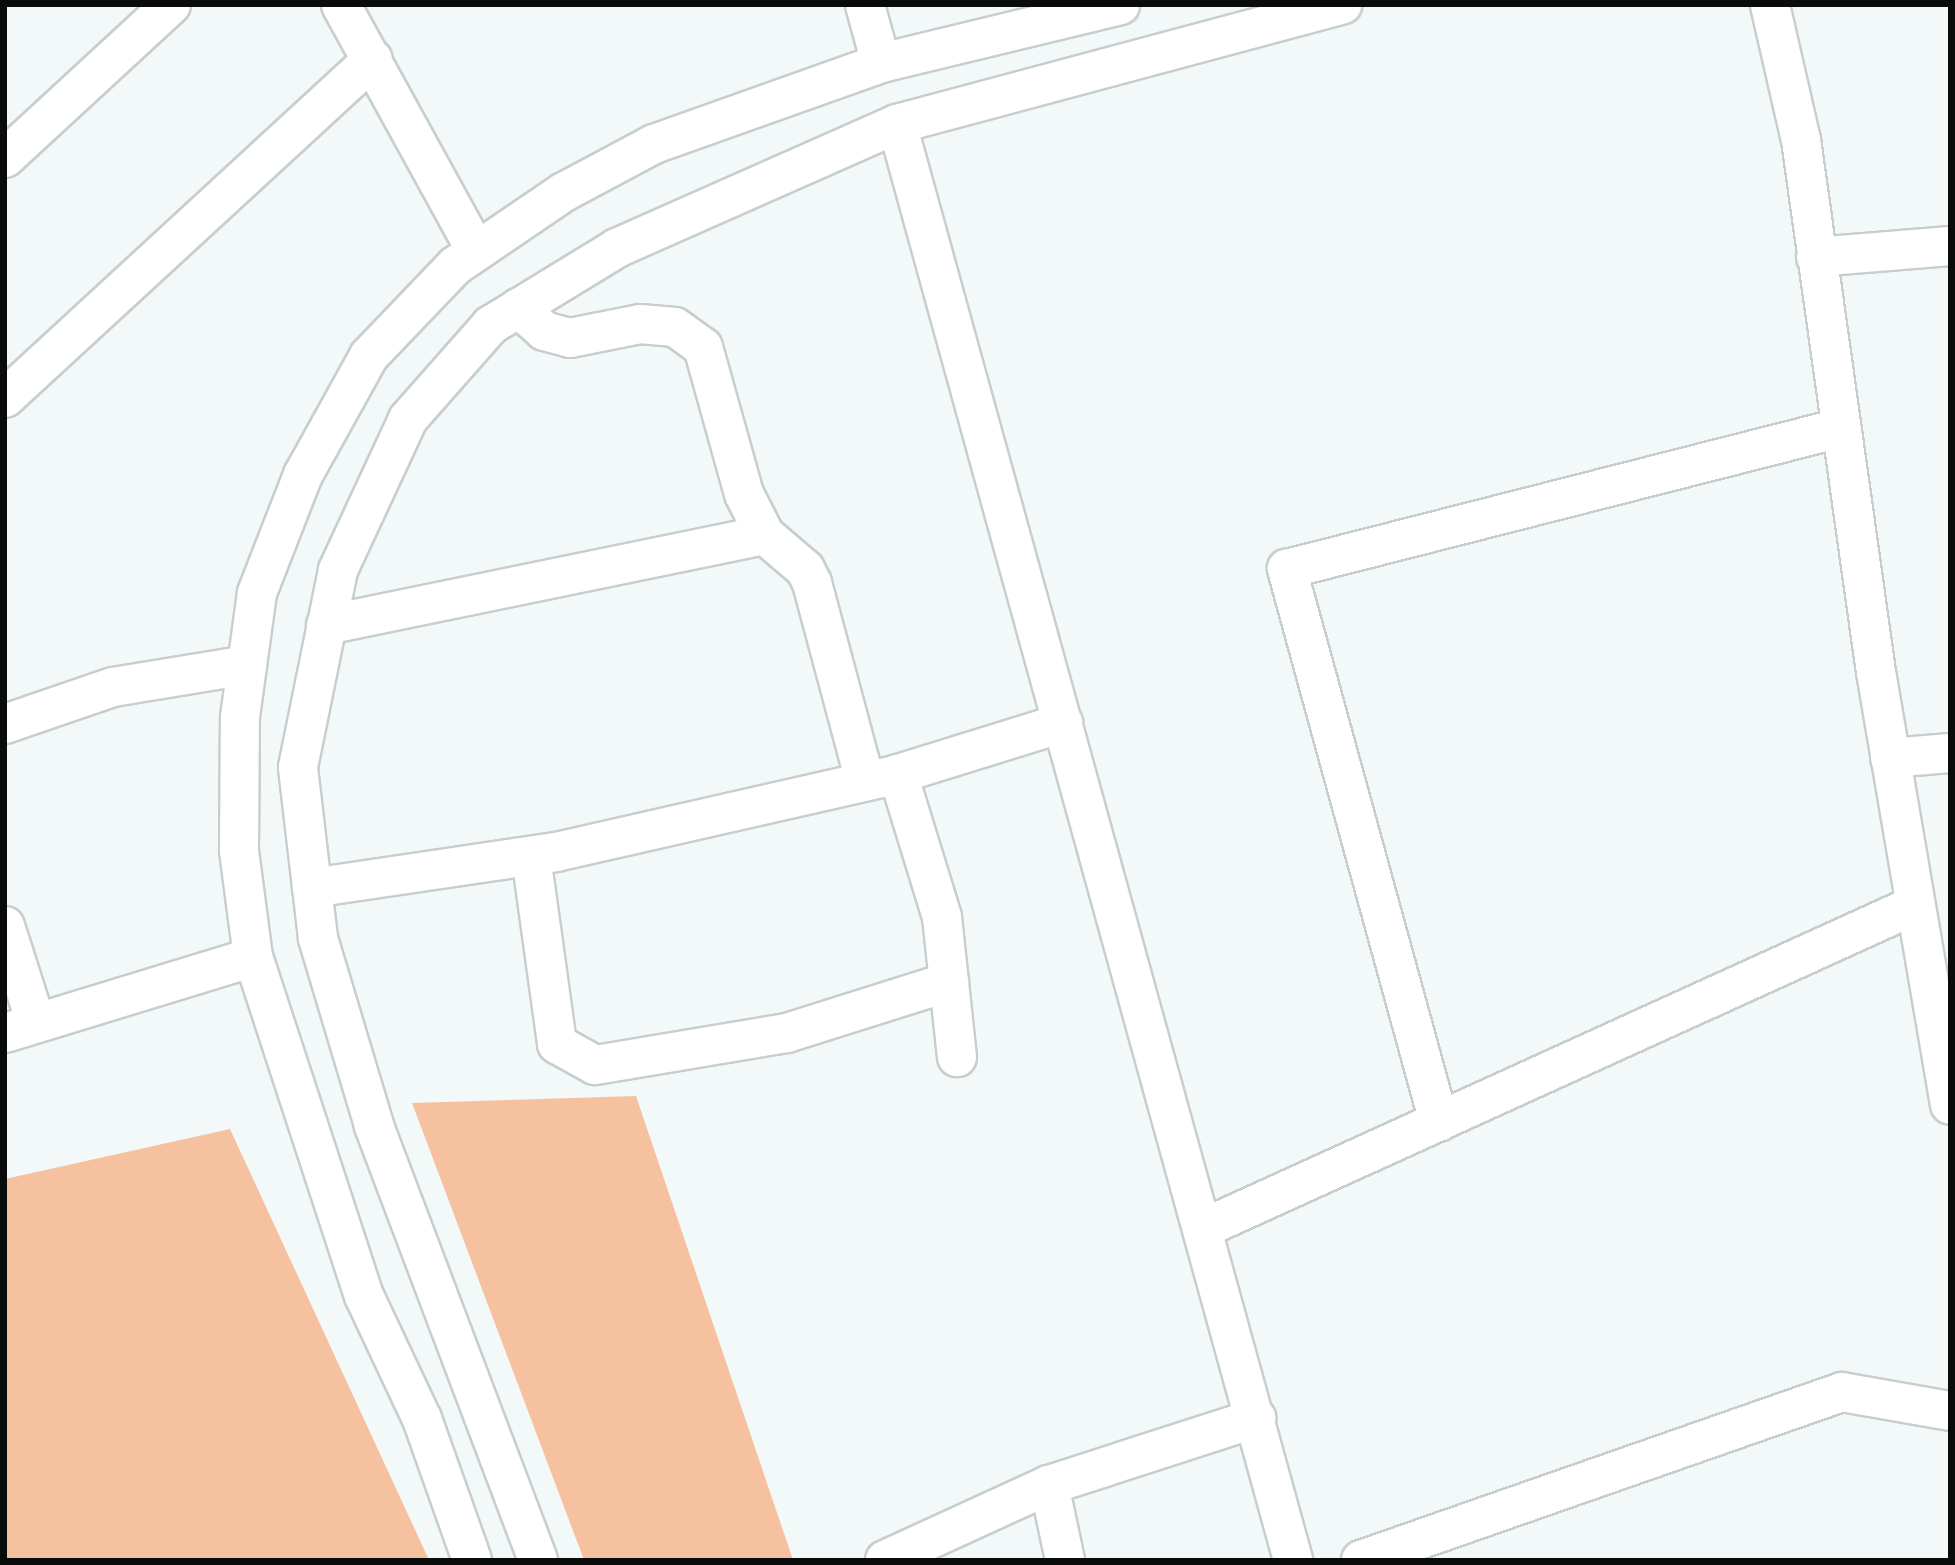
<!DOCTYPE html>
<html>
<head>
<meta charset="utf-8">
<style>
  body { margin:0 }
  #map { position:relative; width:1955px; height:1565px; overflow:hidden; background:#f3f9f8; font-family:"Sofia Sans Condensed",sans-serif }
  div>[style] { position:absolute }
  .green>* { inset:0; background:#f6c19f }
  .roads { filter:drop-shadow(2px 0 #c8cece) drop-shadow(-2px 0 #c8cece) drop-shadow(0 2px #c8cece) drop-shadow(0 -2px #c8cece) }
  .minor>* { height:38px; margin:-19px; padding:0 19px; transform-origin:19px; border-radius:19px; background:#fff }
  .major>* { height:38px; margin:-19px; padding:0 19px; transform-origin:19px; border-radius:19px; background:#fff }
  span { translate:-50% -50%; white-space:nowrap; text-align:center; line-height:1.15; -webkit-text-stroke:5px #fff; paint-order:stroke }
  .frame { position:absolute; inset:0; border:7px solid #0a0c0c; pointer-events:none }
</style>
</head>
<body>
<div id="map">
  <div class="green">
    <div style="clip-path:polygon(636px 1096px,793px 1560px,584px 1560px,412px 1103px)"></div>
    <div style="clip-path:polygon(230px 1129px,429px 1560px,5px 1560px,5px 1179px)"></div>
  </div>
  <div class="roads">
    <div class="minor">
      <div style="left:341px;top:5px;width:281px;rotate:61.2deg"></div>
      <div style="left:865px;top:5px;width:60px;rotate:74.6deg"></div>
      <div style="left:1770px;top:5px;width:139px;rotate:77.1deg"></div>
      <div style="left:1801px;top:140px;width:537px;rotate:81.98deg"></div>
      <div style="left:1876px;top:672px;width:439px;rotate:80.3deg"></div>
      <div style="left:897px;top:124px;width:1490px;rotate:74.58deg"></div>
      <div style="left:5px;top:158px;width:226px;rotate:-42.7deg"></div>
      <div style="left:1816px;top:257px;width:134px;rotate:-4.7deg"></div>
      <div style="left:518px;top:308px;width:35px;rotate:41deg"></div>
      <div style="left:544px;top:331px;width:27px;rotate:15deg"></div>
      <div style="left:570px;top:338px;width:71px;rotate:-11.3deg"></div>
      <div style="left:640px;top:324px;width:35px;rotate:5deg"></div>
      <div style="left:675px;top:327px;width:34px;rotate:36deg"></div>
      <div style="left:703px;top:347px;width:153px;rotate:74.4deg"></div>
      <div style="left:744px;top:494px;width:46px;rotate:62.9deg"></div>
      <div style="left:765px;top:535px;width:52px;rotate:40.4deg"></div>
      <div style="left:805px;top:569px;width:16px;rotate:63deg"></div>
      <div style="left:812px;top:583px;width:205px;rotate:75deg"></div>
      <div style="left:5px;top:398px;width:500px;rotate:-42.65deg"></div>
      <div style="left:326px;top:625px;width:448px;rotate:-11.6deg"></div>
      <div style="left:5px;top:724px;width:114px;rotate:-18.9deg"></div>
      <div style="left:113px;top:687px;width:136px;rotate:-9.3deg"></div>
      <div style="left:1890px;top:758px;width:60px;rotate:-4.8deg"></div>
      <div style="left:898px;top:774px;width:150px;rotate:72.9deg"></div>
      <div style="left:942px;top:917px;width:141px;rotate:83.9deg"></div>
      <div style="left:531px;top:856px;width:190px;rotate:82.1deg"></div>
      <div style="left:557px;top:1044px;width:43px;rotate:28.9deg"></div>
      <div style="left:595px;top:1065px;width:195px;rotate:-9.5deg"></div>
      <div style="left:787px;top:1033px;width:170px;rotate:-17.5deg"></div>
      <div style="left:312px;top:888px;width:247px;rotate:-8.4deg"></div>
      <div style="left:556px;top:852px;width:351px;rotate:-12.8deg"></div>
      <div style="left:898px;top:774px;width:173px;rotate:-17.2deg"></div>
      <div style="left:5px;top:926px;width:102px;rotate:72.3deg"></div>
      <div style="left:5px;top:1033px;width:259px;rotate:-17deg"></div>
      <div style="left:1439px;top:1122px;width:574px;rotate:-105.37deg"></div>
      <div style="left:1287px;top:569px;width:571px;rotate:-14.3deg"></div>
      <div style="left:1204px;top:1228px;width:781px;rotate:-24.43deg"></div>
      <div style="left:885px;top:1560px;width:180px;rotate:-24.6deg"></div>
      <div style="left:1065px;top:1560px;width:77px;rotate:-102deg"></div>
      <div style="left:1049px;top:1485px;width:218px;rotate:-17.9deg"></div>
      <div style="left:1361px;top:1560px;width:509px;rotate:-19.25deg"></div>
      <div style="left:1842px;top:1392px;width:110px;rotate:10deg"></div>
    </div>
    <div class="major">
      <div style="left:472px;top:1560px;width:150px;rotate:-109.5deg"></div>
      <div style="left:422px;top:1419px;width:136px;rotate:-115.2deg"></div>
      <div style="left:364px;top:1296px;width:357px;rotate:-108.1deg"></div>
      <div style="left:253px;top:957px;width:108px;rotate:-97.5deg"></div>
      <div style="left:239px;top:850px;width:133px;rotate:-89.6deg"></div>
      <div style="left:240px;top:717px;width:125px;rotate:-82.2deg"></div>
      <div style="left:257px;top:593px;width:127px;rotate:-68.7deg"></div>
      <div style="left:303px;top:475px;width:136px;rotate:-61deg"></div>
      <div style="left:369px;top:356px;width:124px;rotate:-46.3deg"></div>
      <div style="left:455px;top:266px;width:132px;rotate:-34.2deg"></div>
      <div style="left:564px;top:192px;width:102px;rotate:-28.1deg"></div>
      <div style="left:654px;top:144px;width:241px;rotate:-19.6deg"></div>
      <div style="left:881px;top:63px;width:246px;rotate:-13.6deg"></div>
      <div style="left:538px;top:1560px;width:465px;rotate:-110.7deg"></div>
      <div style="left:374px;top:1125px;width:195px;rotate:-106.7deg"></div>
      <div style="left:318px;top:938px;width:172px;rotate:-96.7deg"></div>
      <div style="left:298px;top:767px;width:201px;rotate:-78.5deg"></div>
      <div style="left:338px;top:570px;width:166px;rotate:-65.1deg"></div>
      <div style="left:408px;top:419px;width:125px;rotate:-48.6deg"></div>
      <div style="left:491px;top:325px;width:148px;rotate:-31.4deg"></div>
      <div style="left:617px;top:248px;width:306px;rotate:-23.9deg"></div>
      <div style="left:897px;top:124px;width:461px;rotate:-15deg"></div>
    </div>
  </div>
  <div class="frame"></div>
</div>
</body>
</html>
